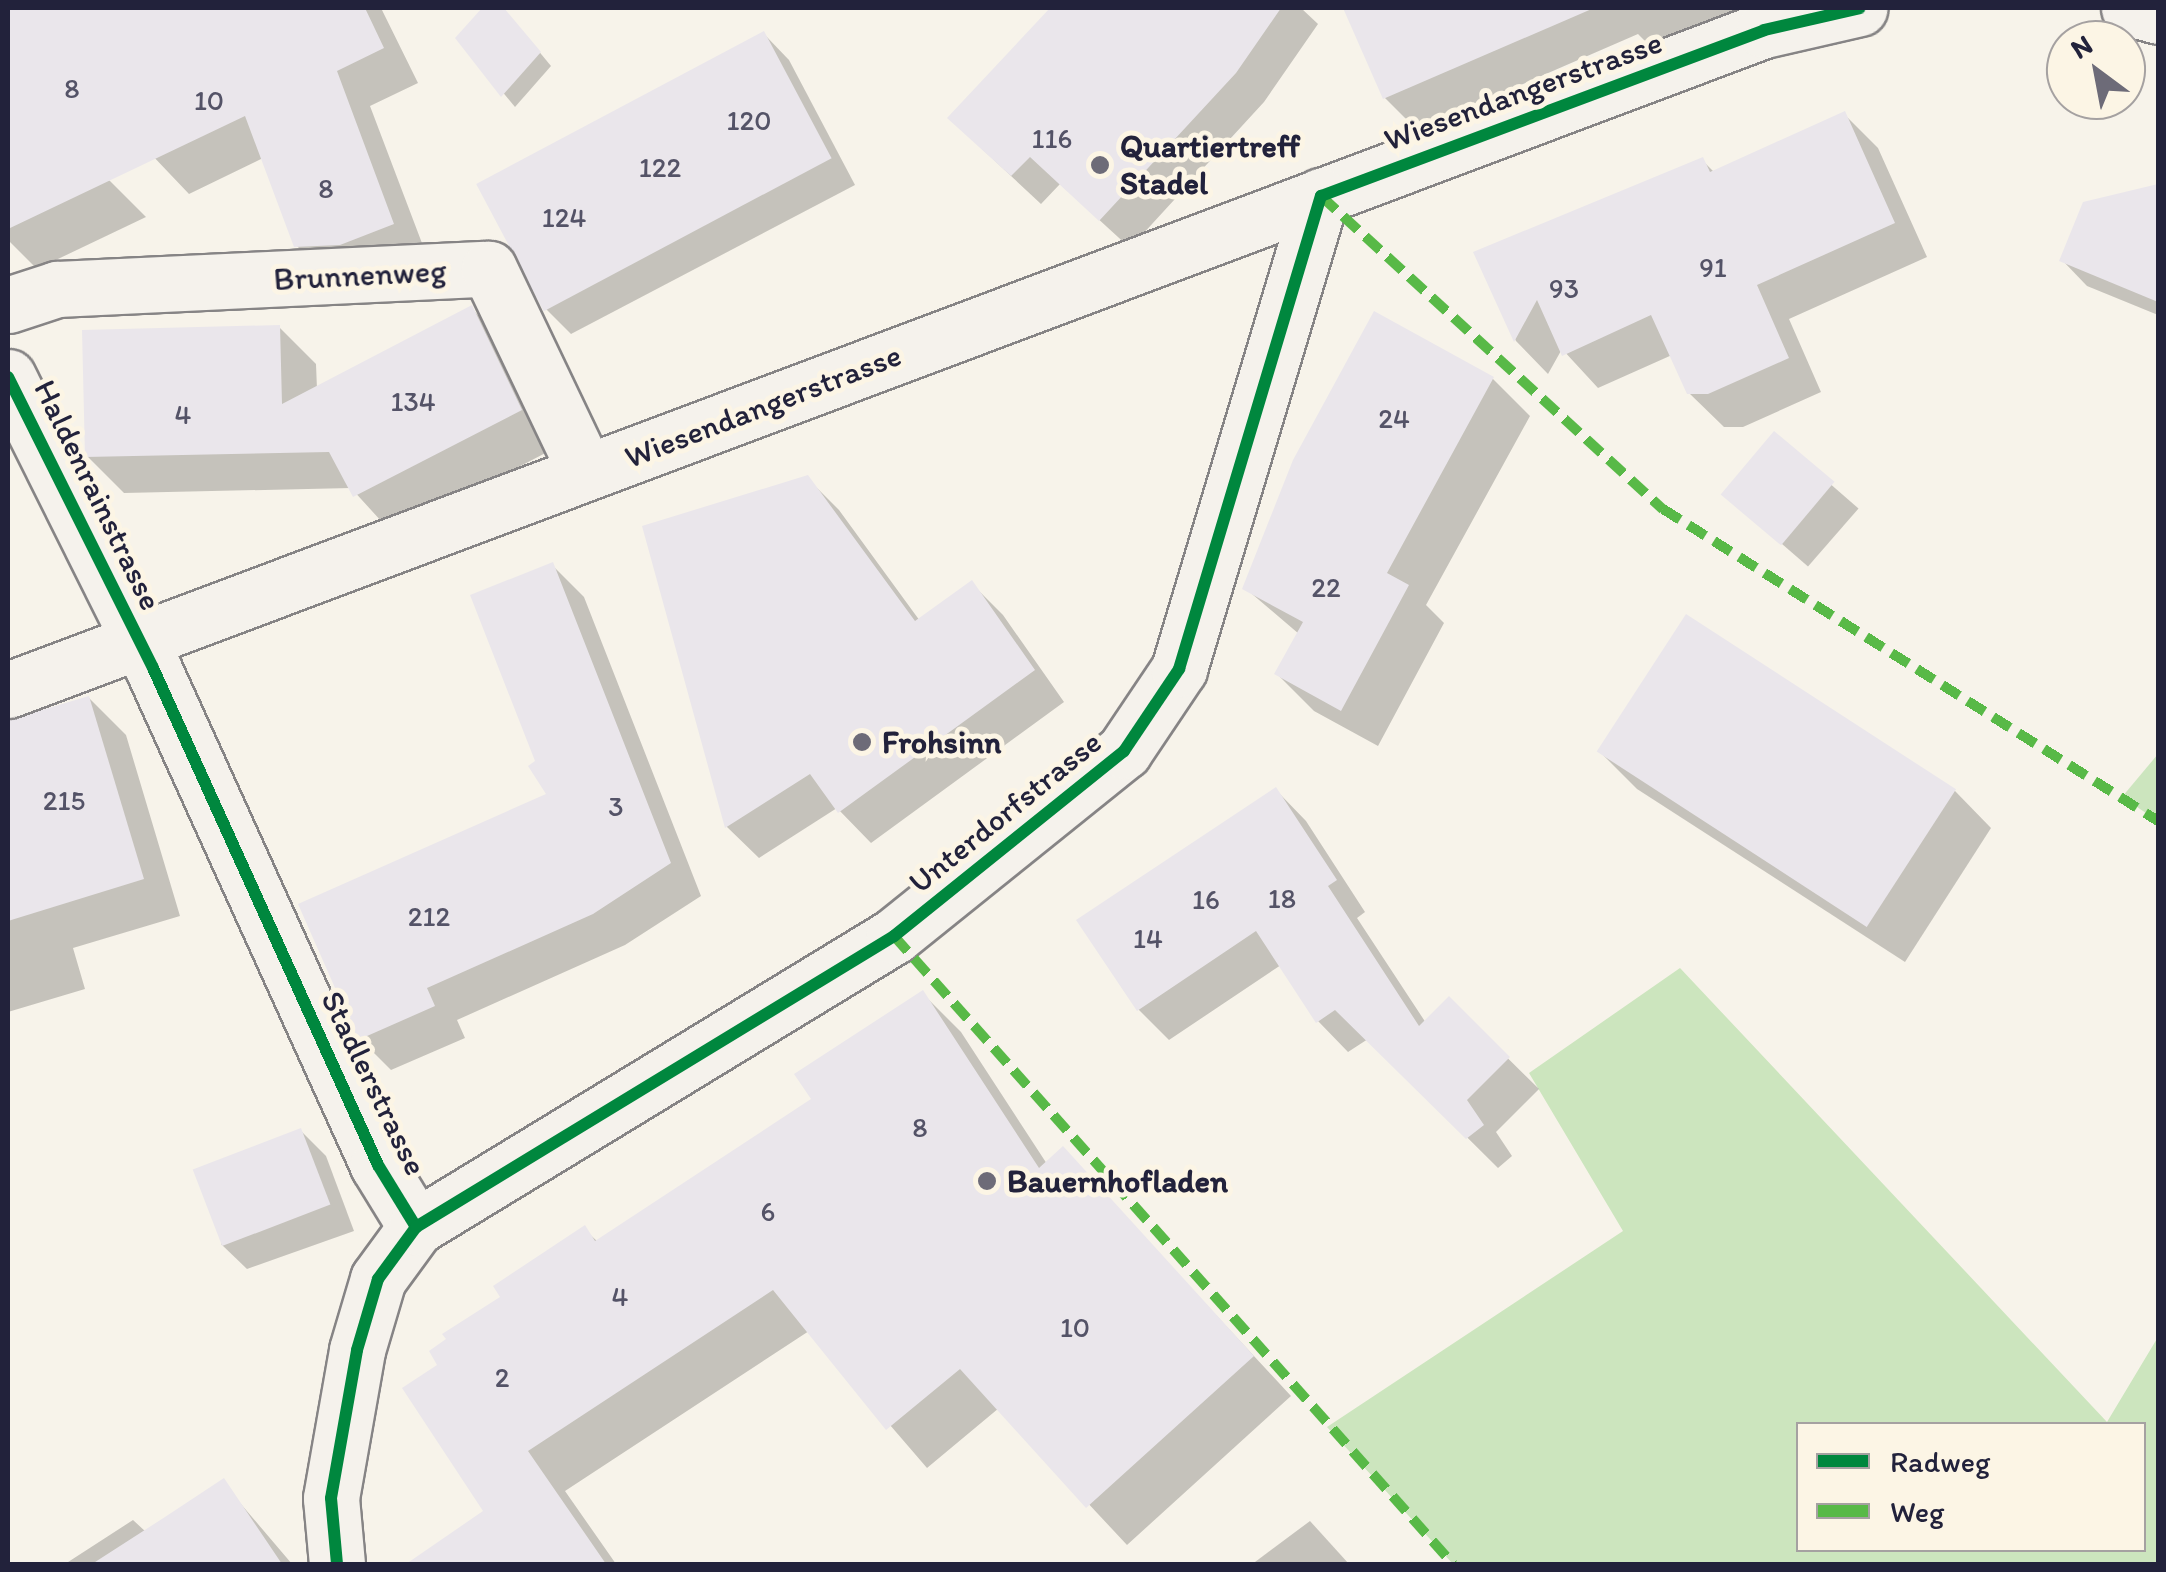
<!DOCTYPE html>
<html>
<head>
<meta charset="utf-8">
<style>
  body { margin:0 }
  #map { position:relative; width:2166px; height:1572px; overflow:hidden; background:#f7f3ea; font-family:Itim,sans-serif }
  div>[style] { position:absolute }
  .green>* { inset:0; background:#cce5be }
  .shadow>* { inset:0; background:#0003; transform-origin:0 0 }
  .building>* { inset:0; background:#eae6eb; transform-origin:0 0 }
  .roads { filter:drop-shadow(2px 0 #868485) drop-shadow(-2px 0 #868485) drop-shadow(0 2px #868485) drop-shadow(0 -2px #868485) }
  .street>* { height:55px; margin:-27.5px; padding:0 27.5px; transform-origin:27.5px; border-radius:27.5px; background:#f5f2ec }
  .secondary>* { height:55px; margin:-27.5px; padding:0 27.5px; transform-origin:27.5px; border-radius:27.5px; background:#f5f2ec }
  .quiet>* { height:10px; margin-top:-5px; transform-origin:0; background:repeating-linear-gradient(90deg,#58b947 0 20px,transparent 0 30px) }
  .cycleway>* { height:12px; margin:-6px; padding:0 6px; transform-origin:6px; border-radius:6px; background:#00873e }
  .dots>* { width:28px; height:28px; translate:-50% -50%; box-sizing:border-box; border:5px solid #fcf5e5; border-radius:50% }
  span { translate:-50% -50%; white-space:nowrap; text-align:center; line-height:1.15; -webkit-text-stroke:10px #fcf5e5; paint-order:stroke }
  .number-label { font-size:28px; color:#545367 }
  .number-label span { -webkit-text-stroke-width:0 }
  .street-label { font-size:32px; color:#22223b }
  .poi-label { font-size:32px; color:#22223b; font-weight:700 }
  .left { translate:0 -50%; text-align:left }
  .frame { position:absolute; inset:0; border:10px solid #22223b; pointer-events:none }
  .legend { position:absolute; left:1796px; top:1422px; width:350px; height:130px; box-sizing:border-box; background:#fcf5e5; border:2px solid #a5a1a1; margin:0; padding:12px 18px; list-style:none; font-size:30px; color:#22223b }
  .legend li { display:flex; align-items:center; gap:20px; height:50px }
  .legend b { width:50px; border:2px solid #a5a1a1 }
  .north { position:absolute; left:2046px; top:20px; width:100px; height:100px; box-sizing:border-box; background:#fcf5e5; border:2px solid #a5a1a1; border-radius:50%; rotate:328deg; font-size:28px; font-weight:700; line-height:40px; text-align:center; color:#22223b }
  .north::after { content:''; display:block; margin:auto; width:35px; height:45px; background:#6d6b78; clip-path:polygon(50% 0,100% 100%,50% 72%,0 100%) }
</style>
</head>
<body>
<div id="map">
  <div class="green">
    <div style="clip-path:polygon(2158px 754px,2158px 821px,2122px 797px)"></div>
    <div style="clip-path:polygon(evenodd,1680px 968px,2107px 1422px,2158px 1337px,2158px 1564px,1453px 1564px,1327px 1427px,1623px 1231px,1529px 1073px,1680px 968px,1798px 1424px,2144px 1424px,2144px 1550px,1798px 1550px,1798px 1424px)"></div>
  </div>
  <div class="shadow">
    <div style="clip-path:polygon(12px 8px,381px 8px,418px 83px,370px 106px,428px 259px,331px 281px,296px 245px,263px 158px,189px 194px)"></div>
    <div style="clip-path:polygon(485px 8px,503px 8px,551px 66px,515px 107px,458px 38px)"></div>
    <div style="clip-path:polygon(1079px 8px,1301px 8px,1318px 24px,1264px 102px,1130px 248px,1060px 184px,1041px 204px,980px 147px)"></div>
    <div style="clip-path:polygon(1346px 8px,1750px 8px,1653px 49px,1638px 34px,1417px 130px,1385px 98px)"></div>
    <div style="clip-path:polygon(764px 34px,789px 60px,855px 185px,571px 334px,545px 308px)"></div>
    <div style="clip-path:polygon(8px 102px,110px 181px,146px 217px,37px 269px,8px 240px)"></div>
    <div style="clip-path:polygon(1844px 114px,1878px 148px,1927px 257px,1789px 319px,1821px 392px,1743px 427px,1724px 427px,1689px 393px,1672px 355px,1598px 388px,1562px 349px,1548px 374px,1516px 341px,1476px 254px,1702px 160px,1715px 173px)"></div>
    <div style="clip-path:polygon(2158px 187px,2158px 315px,2087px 286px,2062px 260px,2085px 204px)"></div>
    <div style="clip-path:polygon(471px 308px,508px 345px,557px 447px,392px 533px,351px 488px,124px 493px,87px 456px,279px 327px,316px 364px,317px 389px)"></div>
    <div style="clip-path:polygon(1375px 315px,1493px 379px,1530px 416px,1426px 605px,1444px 623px,1378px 746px,1314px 711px,1277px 674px,1299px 634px,1245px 588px)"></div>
    <div style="left:1774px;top:435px;width:112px;height:77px;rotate:41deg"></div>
    <div style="clip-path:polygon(807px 478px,839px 510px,920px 621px,972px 584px,1003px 615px,1064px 702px,871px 843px,837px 808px,759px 858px,727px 827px,645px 528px)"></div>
    <div style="clip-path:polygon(552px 565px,584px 597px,701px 896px,625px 945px,457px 1020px,465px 1038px,391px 1070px,360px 1039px,550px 795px,538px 762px)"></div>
    <div style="clip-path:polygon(89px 698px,126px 735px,180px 916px,73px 948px,85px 989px,8px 1012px,8px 723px)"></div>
    <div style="clip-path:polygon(1600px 752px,1955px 791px,1991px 828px,1905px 962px,1637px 789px)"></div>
    <div style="clip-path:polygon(1276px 790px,1306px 821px,1365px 912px,1357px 918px,1426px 1023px,1449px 1000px,1539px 1089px,1496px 1132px,1512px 1156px,1498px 1168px,1368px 1039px,1348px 1052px,1318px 1021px,1281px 965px,1169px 1040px,1139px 1010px,1080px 920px)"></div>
    <div style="clip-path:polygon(922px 993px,961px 1032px,1047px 1164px,1063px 1150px,1291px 1396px,1127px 1545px,999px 1408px,927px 1468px,809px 1331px,565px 1491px,616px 1564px,410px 1564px,487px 1512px,441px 1366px,503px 1298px,584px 1229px,598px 1242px,815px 1100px)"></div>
    <div style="clip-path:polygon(301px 1131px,326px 1156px,354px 1231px,247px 1269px,221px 1244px)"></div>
    <div style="clip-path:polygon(229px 1490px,292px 1564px,65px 1564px,133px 1520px,146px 1532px)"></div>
    <div style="clip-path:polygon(1310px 1521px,1349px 1564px,1256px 1564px,1255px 1562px)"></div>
  </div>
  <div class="building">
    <div style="clip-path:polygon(8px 8px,365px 8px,384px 48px,337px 71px,394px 224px,340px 245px,294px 247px,245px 116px,8px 229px)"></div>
    <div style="clip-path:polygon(482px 8px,504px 8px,541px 52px,501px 97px,455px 38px)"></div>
    <div style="clip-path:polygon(1050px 8px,1281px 8px,1236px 73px,1099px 221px,1030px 157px,1011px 176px,947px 118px)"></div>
    <div style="clip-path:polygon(1343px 8px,1594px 8px,1383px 99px)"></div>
    <div style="left:764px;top:31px;width:144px;height:326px;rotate:62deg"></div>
    <div style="clip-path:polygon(1845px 111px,1895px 223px,1757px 285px,1789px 358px,1708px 394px,1687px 394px,1651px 315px,1562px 356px,1537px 300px,1514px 342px,1473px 252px,1703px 157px,1710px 172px)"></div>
    <div style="clip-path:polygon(2158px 184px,2158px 302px,2059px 261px,2083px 202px)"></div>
    <div style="clip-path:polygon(472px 305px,522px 410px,353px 497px,329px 452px,85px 457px,82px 330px,280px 325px,282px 404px)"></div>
    <div style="clip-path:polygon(1374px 311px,1494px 377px,1387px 573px,1409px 585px,1341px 711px,1274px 674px,1303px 622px,1242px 589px,1293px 460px)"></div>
    <div style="left:1774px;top:431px;width:79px;height:83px;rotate:40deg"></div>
    <div style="clip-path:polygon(808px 475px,915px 621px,972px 580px,1035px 670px,838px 813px,810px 774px,725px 828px,642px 526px)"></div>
    <div style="clip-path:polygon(553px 562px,671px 863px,593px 914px,427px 988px,435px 1006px,358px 1040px,298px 904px,546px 794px,528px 766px,535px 761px,470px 595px)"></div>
    <div style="left:1686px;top:614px;width:322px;height:164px;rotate:33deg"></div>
    <div style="clip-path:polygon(89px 696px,144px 879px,8px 921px,8px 720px)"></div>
    <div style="clip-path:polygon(1276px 787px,1337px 880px,1328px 886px,1419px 1026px,1449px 996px,1510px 1057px,1467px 1100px,1484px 1125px,1466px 1139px,1335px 1010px,1316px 1023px,1256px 931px,1137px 1011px,1076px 920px)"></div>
    <div style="clip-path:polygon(923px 990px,1039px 1168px,1063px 1146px,1254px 1356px,1086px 1508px,960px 1369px,886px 1430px,773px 1290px,528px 1451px,606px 1564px,406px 1564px,483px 1511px,402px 1388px,437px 1365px,429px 1351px,446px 1339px,442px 1334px,500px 1297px,493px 1286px,585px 1225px,595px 1241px,811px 1099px,794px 1074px)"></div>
    <div style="left:301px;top:1128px;width:82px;height:116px;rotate:69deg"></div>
    <div style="clip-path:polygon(224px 1478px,282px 1564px,92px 1564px,165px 1517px)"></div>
  </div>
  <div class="roads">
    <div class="street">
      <div style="left:8px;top:305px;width:52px;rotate:-18.1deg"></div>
      <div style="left:57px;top:289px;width:432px;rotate:-2.7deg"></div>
      <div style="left:489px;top:269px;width:225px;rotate:64.5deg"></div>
      <div style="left:8px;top:377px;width:325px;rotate:63.5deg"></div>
      <div style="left:153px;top:668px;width:546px;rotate:65.64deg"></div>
      <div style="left:378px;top:1165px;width:73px;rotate:58.5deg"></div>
    </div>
    <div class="secondary">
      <div style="left:2129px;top:8px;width:30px;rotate:15deg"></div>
      <div style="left:8px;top:690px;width:1876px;rotate:-20.6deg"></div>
      <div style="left:1764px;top:30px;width:98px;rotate:-12.9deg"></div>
      <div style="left:337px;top:1564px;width:66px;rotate:-95.2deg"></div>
      <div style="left:331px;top:1498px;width:150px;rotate:-80deg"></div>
      <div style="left:357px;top:1350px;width:74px;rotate:-73.5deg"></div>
      <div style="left:378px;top:1279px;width:64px;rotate:-53.8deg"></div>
      <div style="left:416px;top:1227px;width:560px;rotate:-31.33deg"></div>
      <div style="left:894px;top:936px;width:295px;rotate:-38.8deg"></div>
      <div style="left:1124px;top:751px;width:99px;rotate:-56.1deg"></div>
      <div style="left:1179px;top:669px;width:494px;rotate:-73.3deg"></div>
    </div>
  </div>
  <div class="quiet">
    <div style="left:1321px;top:196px;width:464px;rotate:42.5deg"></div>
    <div style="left:1663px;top:509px;width:585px;rotate:32.22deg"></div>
    <div style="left:894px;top:936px;width:841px;rotate:48.33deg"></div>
  </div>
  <div class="cycleway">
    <div style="left:8px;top:377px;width:325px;rotate:63.5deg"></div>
    <div style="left:153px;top:668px;width:546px;rotate:65.64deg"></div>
    <div style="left:378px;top:1165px;width:73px;rotate:58.5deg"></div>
    <div style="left:337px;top:1564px;width:66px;rotate:-95.2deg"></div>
    <div style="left:331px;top:1498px;width:150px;rotate:-80deg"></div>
    <div style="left:357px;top:1350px;width:74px;rotate:-73.5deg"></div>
    <div style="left:378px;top:1279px;width:64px;rotate:-53.8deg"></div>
    <div style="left:416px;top:1227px;width:560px;rotate:-31.33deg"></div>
    <div style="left:894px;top:936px;width:295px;rotate:-38.8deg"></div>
    <div style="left:1124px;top:751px;width:99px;rotate:-56.1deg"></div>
    <div style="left:1179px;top:669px;width:494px;rotate:-73.3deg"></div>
    <div style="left:1321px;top:196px;width:473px;rotate:-20.5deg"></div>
    <div style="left:1764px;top:30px;width:98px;rotate:-12.9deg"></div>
  </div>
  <div class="dots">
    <div style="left:1100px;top:165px;background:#6d6b78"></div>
    <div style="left:862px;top:742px;background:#6d6b78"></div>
    <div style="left:987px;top:1181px;background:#6d6b78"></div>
  </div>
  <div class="number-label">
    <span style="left:72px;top:88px">8</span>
    <span style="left:209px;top:100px">10</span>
    <span style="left:749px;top:120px">120</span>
    <span style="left:1052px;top:138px">116</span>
    <span style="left:660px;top:167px">122</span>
    <span style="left:326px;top:188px">8</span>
    <span style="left:564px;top:217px">124</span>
    <span style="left:1713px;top:267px">91</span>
    <span style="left:1564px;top:288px">93</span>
    <span style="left:413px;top:401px">134</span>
    <span style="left:183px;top:414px">4</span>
    <span style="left:1394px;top:418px">24</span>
    <span style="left:1326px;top:587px">22</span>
    <span style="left:64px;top:800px">215</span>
    <span style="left:616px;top:806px">3</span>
    <span style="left:1282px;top:898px">18</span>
    <span style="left:1206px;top:899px">16</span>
    <span style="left:429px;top:916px">212</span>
    <span style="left:1148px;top:938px">14</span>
    <span style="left:920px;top:1127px">8</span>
    <span style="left:768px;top:1211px">6</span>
    <span style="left:620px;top:1296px">4</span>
    <span style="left:1075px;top:1327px">10</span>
    <span style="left:502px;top:1377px">2</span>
  </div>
  <div class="street-label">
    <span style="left:1523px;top:91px;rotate:-20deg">Wiesendangerstrasse</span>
    <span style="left:360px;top:275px;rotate:-3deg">Brunnenweg</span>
    <span style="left:763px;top:406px;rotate:-21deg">Wiesendangerstrasse</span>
    <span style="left:98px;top:495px;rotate:64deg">Haldenrainstrasse</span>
    <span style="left:1005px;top:812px;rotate:-39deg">Unterdorfstrasse</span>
    <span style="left:374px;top:1083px;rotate:64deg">Stadlerstrasse</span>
  </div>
  <div class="poi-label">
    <span class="left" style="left:1120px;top:165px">Quartiertreff<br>Stadel</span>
    <span class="left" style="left:882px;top:742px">Frohsinn</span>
    <span class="left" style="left:1007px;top:1181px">Bauernhofladen</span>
  </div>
  <div class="frame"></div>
  <ul class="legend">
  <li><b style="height:12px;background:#00873e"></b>Radweg</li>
  <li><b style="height:12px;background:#58b947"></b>Weg</li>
  </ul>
  <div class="north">N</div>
</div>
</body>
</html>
